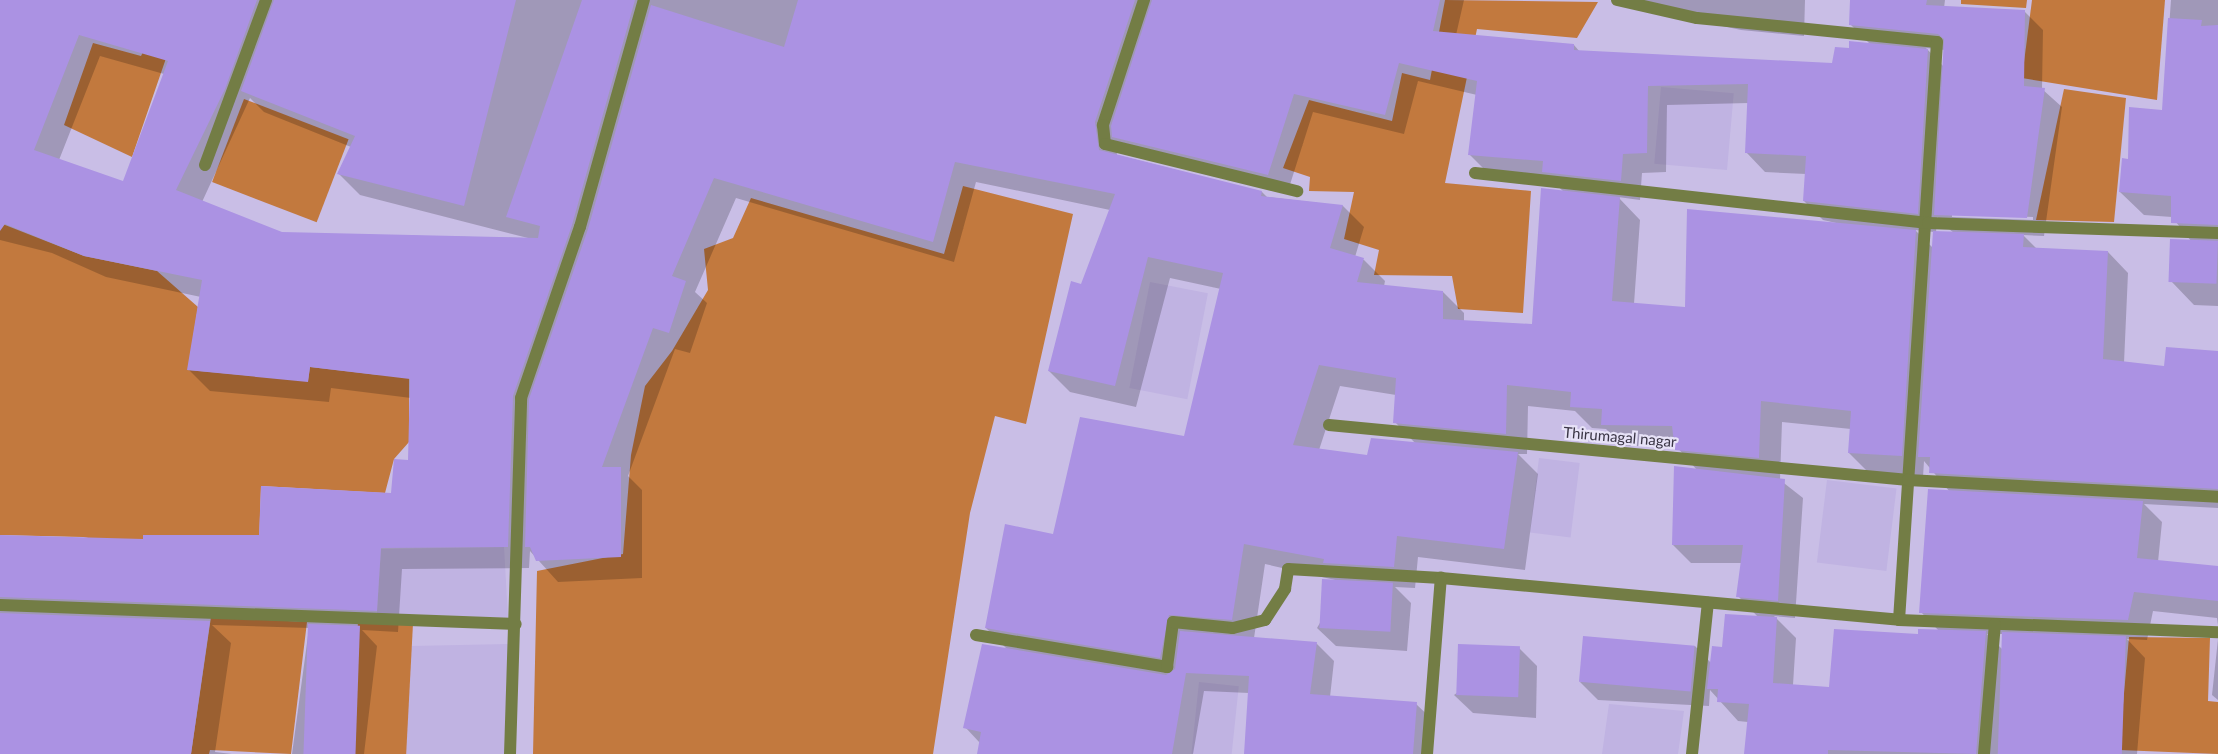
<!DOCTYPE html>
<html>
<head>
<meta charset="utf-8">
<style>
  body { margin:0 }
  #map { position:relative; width:2218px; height:754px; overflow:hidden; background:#c9bee6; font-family:Lato,sans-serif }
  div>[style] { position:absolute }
  .built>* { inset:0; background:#c0b3e2; transform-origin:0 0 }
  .forest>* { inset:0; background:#c2793e; transform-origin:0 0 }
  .shadow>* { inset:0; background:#0003 }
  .building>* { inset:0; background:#ab92e3; transform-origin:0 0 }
  .minor>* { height:12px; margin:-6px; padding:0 6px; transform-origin:6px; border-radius:6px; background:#737d45 }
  span { translate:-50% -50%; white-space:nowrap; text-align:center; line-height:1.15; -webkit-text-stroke:4.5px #e7e2f7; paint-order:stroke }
  .street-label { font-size:15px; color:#393444 }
</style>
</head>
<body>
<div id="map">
  <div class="built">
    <div style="left:1661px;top:87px;width:73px;height:77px;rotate:5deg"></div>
    <div style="left:1150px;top:282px;width:59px;height:108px;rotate:11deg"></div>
    <div style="left:1539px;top:458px;width:41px;height:75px;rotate:7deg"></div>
    <div style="left:1827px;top:480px;width:70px;height:83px;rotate:7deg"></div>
    <div style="clip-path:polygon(504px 547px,508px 618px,377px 613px,381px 549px)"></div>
    <div style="clip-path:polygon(508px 644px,504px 754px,399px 754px,411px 646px)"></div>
    <div style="left:1199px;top:682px;width:40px;height:72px;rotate:6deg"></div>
    <div style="clip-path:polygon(1609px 704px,1684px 711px,1678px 754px,1602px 754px)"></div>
  </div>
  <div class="forest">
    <div style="clip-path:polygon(1445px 0,1598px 2px,1577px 38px,1477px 29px,1445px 183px,1531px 191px,1523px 313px,1458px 309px,1452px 276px,1374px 275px,1379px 250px,1344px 239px,1354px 192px,1309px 191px,1310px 177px,1283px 168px,1309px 100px,1392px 121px,1402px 73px,1430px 80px)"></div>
    <div style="clip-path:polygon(1961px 0,2027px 0,2026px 8px,1961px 4px)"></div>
    <div style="clip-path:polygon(2032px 0,2165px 0,2157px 100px,2022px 78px)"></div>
    <div style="clip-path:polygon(154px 30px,173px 38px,132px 157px,64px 125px,93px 43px,141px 56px)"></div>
    <div style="clip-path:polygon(2064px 89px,2126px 98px,2114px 222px,2036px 220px)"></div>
    <div style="left:244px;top:99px;width:112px;height:89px;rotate:21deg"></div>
    <div style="clip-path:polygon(963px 186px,1073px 214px,1026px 424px,995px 416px,970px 513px,933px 754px,533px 754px,537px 571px,623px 554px,631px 455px,645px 386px,672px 351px,708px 290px,704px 249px,733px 238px,751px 198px,944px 254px)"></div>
    <div style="clip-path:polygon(0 223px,84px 256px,157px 271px,198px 307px,188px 370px,308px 381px,310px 367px,379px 375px,409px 373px,409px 442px,394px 459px,385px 493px,261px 486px,259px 545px,206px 541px,206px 535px,144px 535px,143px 548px,83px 537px,0 535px)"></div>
    <div style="clip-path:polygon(211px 617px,307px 622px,291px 754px,210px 750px,209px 754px,191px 754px)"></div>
    <div style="left:358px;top:622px;width:55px;height:133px;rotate:3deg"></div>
    <div style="clip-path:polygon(2129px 637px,2210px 638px,2208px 701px,2218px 702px,2218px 754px,2119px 750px)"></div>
  </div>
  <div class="shadow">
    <div style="clip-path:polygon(evenodd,0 0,1464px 0,1456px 35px,1574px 45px,1580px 52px,1834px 64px,1850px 49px,1871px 45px,1851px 25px,1851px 0,1945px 0,1944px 8px,2025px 12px,2043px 30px,2042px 89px,2062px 107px,2044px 236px,2023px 235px,2037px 249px,2108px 252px,2128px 273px,2124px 363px,2165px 368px,2218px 352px,2218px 508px,2144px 504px,2162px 522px,2158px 562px,2218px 568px,2218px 625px,2217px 618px,2153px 611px,2147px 640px,2127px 639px,2145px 658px,2137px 754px,1745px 754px,1748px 722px,1738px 721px,1710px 690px,1709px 706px,1598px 700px,1580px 682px,1695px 646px,1711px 663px,1758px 617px,1738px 596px,1742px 563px,1691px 563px,1673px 545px,1697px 470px,1676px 446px,1623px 446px,1606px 429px,1592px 428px,1575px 411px,1528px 406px,1527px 454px,1518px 454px,1538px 474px,1525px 570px,1418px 557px,1415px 588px,1395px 587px,1411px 603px,1407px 651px,1336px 646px,1317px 628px,1344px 582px,1265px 564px,1254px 638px,1316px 643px,1334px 661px,1330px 697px,1416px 704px,1435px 722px,1432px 754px,1245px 754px,1249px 693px,1204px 691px,1193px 754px,978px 754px,980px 743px,965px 727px,1007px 649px,986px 628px,1054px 536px,1185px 437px,1221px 289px,1170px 278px,1136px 407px,1070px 392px,1049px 371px,1110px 210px,976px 182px,954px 262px,736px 198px,695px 292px,707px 303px,690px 353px,675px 349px,628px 476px,642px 490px,642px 578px,558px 582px,530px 551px,529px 568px,402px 569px,398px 632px,362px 630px,377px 646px,364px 754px,292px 754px,309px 628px,212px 625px,231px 643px,215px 752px,232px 754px,0 754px,0 536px,145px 540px,260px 536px,392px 494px,410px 462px,411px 398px,331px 388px,329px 402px,210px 391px,189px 370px,201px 297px,106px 277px,52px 253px,0 240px,0 0,1926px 48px,1945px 50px,1944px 67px,1926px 48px,0 0,100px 56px,164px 74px,124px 183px,59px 160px,100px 56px,0 0,1418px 81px,1477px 95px,1470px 155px,1489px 174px,1550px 179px,1564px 192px,1534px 325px,1464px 321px,1464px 313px,1443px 292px,1384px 286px,1385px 281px,1364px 260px,1355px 257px,1364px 227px,1343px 206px,1267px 197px,1262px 192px,1117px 155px,1116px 144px,1287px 194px,1313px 112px,1404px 134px,1418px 81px,0 0,250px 98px,264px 112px,351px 147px,338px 173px,360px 195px,528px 238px,282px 233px,202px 202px,250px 98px,0 0,1749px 103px,1746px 152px,1765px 172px,1806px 174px,1804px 201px,1823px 220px,1845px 225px,1686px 308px,1634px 304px,1640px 220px,1618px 197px,1640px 200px,1642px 173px,1666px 172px,1667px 105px,1749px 103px,0 0,1952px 214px,2033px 217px,2033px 220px,1952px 217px,1952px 214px,0 0,1937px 217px,1949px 229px,1954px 233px,1936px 233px,1937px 217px,0 0,1915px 230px,1934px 232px,1933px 248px,1915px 230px,0 0,1340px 386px,1396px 395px,1395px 422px,1415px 443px,1368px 456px,1319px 450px,1340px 386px,0 0,1782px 422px,1851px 429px,1849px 453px,1870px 474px,1923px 477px,1924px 461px,1950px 492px,1921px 612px,1939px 631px,1919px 635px,1830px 688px,1793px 685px,1796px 638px,1774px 616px,1795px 618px,1803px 498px,1780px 480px,1782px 422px,0 0,1987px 634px,2004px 634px,2002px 649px,1987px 634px)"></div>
    <div style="clip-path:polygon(1628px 0,1805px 0,1804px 36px,1741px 30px,1635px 7px)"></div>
    <div style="clip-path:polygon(2171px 0,2218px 0,2218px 306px,2194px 305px,2171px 281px,2191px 241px,2172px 217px,2144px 215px,2120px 192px,2129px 160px,2163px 111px)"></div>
    <div style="clip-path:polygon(2218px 639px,2218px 700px,2212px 695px)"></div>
    <div style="clip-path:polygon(1519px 648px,1537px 666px,1536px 718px,1473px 713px,1454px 695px)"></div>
  </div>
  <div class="building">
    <div style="clip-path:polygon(evenodd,0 0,257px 0,225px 89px,176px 190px,282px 232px,538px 238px,540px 226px,506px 217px,582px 0,635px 0,572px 225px,513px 396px,508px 547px,381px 548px,377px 611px,0 597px,0 535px,143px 539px,143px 535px,259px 535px,261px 486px,391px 493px,394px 459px,408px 460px,410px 379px,310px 367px,308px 382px,187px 370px,202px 280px,84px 256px,5px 224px,0 231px,0 0,79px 35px,168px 61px,123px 181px,34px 150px,79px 35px)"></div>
    <div style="clip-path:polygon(274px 0,516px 0,464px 206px,337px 174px,355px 136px,241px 91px)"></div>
    <div style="clip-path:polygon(798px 0,1135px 0,1095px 122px,1099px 150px,1262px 191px,1261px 196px,1343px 205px,1330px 248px,1364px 258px,1357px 282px,1443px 291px,1443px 319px,1532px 324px,1541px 188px,1620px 197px,1612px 301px,1685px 307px,1687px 209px,1916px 230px,1902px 456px,1848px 453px,1851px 411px,1761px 401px,1759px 458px,1675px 450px,1672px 426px,1601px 425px,1602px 409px,1570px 407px,1571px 392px,1507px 385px,1506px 434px,1393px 423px,1396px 378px,1319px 365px,1293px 445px,1367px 455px,1371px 438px,1518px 452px,1504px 549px,1397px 536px,1394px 567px,1323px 563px,1324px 559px,1244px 544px,1232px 620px,1169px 615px,1160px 658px,985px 628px,1005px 524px,1053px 534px,1080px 417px,1184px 436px,1223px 273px,1148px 257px,1115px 386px,1048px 371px,1071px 281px,1081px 284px,1115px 194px,955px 162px,933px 242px,714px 178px,672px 276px,686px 281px,669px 333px,653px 328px,602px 467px,621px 467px,621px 557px,536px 561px,530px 547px,525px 547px,529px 399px,588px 229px,651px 5px,784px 47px)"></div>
    <div style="clip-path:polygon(1152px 0,1440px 0,1433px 31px,1574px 44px,1574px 50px,1832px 63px,1835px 47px,1849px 48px,1849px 41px,1928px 49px,1918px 214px,1803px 201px,1806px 156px,1745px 153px,1748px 84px,1648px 86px,1647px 153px,1623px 154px,1621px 181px,1542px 172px,1543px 161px,1468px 155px,1477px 81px,1399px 63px,1385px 115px,1294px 94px,1268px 175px,1112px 137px,1111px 126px)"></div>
    <div style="clip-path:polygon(1850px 0,1927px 0,1926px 5px,2025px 10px,2024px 86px,2045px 88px,2027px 218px,1934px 215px,1944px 39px,1938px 34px,1849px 25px)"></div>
    <div style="clip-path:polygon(2168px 18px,2202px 20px,2201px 26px,2218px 25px,2218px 225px,2171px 223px,2171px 196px,2119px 192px,2122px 158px,2128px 159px,2129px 107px,2162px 110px)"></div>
    <div style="clip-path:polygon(1933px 231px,2024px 234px,2023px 247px,2108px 251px,2103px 359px,2164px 366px,2166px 347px,2218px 351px,2218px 489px,1929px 473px,1930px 457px,1918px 457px)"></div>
    <div style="left:2170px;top:239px;width:48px;height:43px;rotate:2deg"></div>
    <div style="clip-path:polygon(1674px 466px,1785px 479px,1778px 601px,1736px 597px,1743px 545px,1672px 545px)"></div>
    <div style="clip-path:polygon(1928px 489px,2143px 501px,2137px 558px,2218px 566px,2218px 601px,2134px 592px,2128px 620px,1919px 613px)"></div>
    <div style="left:1322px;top:579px;width:71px;height:49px;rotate:3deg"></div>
    <div style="clip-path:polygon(0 613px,210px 621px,191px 754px,0 754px)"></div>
    <div style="clip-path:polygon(1725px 614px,1777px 617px,1773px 683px,1829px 687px,1834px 629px,1918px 634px,1918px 629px,1986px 631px,1976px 754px,1828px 750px,1828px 754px,1744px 754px,1749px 704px,1717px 702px,1718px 689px,1707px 689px,1712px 646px,1722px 647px)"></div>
    <div style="left:308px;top:624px;width:52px;height:131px;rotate:2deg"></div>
    <div style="clip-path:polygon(1180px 631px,1317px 642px,1310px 694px,1417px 702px,1413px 754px,1244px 754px,1249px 676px,1186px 673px,1172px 754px,977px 754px,981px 732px,963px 728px,982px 644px,1166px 675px,1175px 669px)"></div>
    <div style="left:2002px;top:632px;width:124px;height:122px;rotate:2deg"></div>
    <div style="left:1583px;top:636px;width:112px;height:46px;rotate:5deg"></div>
    <div style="left:1458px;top:644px;width:62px;height:51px;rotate:2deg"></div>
  </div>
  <div class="minor">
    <div style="left:1144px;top:0;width:132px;rotate:108.2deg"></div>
    <div style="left:1103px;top:125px;width:19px;rotate:84deg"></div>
    <div style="left:1105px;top:144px;width:198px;rotate:13.8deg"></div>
    <div style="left:1617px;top:0;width:82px;rotate:12.7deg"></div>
    <div style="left:1697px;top:18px;width:241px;rotate:5.7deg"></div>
    <div style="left:1937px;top:42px;width:579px;rotate:93.76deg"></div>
    <div style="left:205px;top:165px;width:176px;rotate:-69.7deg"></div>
    <div style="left:1475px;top:173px;width:456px;rotate:6.3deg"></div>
    <div style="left:1928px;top:223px;width:290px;rotate:2deg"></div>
    <div style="left:1329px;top:425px;width:582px;rotate:5.43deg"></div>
    <div style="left:1908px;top:480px;width:310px;rotate:3.1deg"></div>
    <div style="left:0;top:605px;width:516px;rotate:2.11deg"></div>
    <div style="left:976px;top:635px;width:194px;rotate:9.5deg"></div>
    <div style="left:1167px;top:667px;width:45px;rotate:-82.4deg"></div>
    <div style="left:1173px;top:622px;width:60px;rotate:5.7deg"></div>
    <div style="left:1233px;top:628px;width:33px;rotate:-14deg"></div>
    <div style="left:1265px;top:620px;width:37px;rotate:-57deg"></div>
    <div style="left:1285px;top:589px;width:20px;rotate:-81deg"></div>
    <div style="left:1288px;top:569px;width:153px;rotate:3.4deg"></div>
    <div style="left:1441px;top:578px;width:460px;rotate:5.2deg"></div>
    <div style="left:1899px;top:620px;width:319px;rotate:2.2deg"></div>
    <div style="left:510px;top:754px;width:356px;rotate:-88.2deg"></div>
    <div style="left:521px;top:398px;width:181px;rotate:-71deg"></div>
    <div style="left:580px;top:227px;width:236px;rotate:-74.3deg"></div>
    <div style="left:1427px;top:754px;width:177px;rotate:-85.5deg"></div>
    <div style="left:1692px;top:754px;width:152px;rotate:-84deg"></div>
    <div style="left:1984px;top:754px;width:130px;rotate:-85.2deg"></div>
  </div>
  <div class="street-label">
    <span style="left:1620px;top:437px;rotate:5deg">Thirumagal nagar</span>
  </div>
</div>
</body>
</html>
